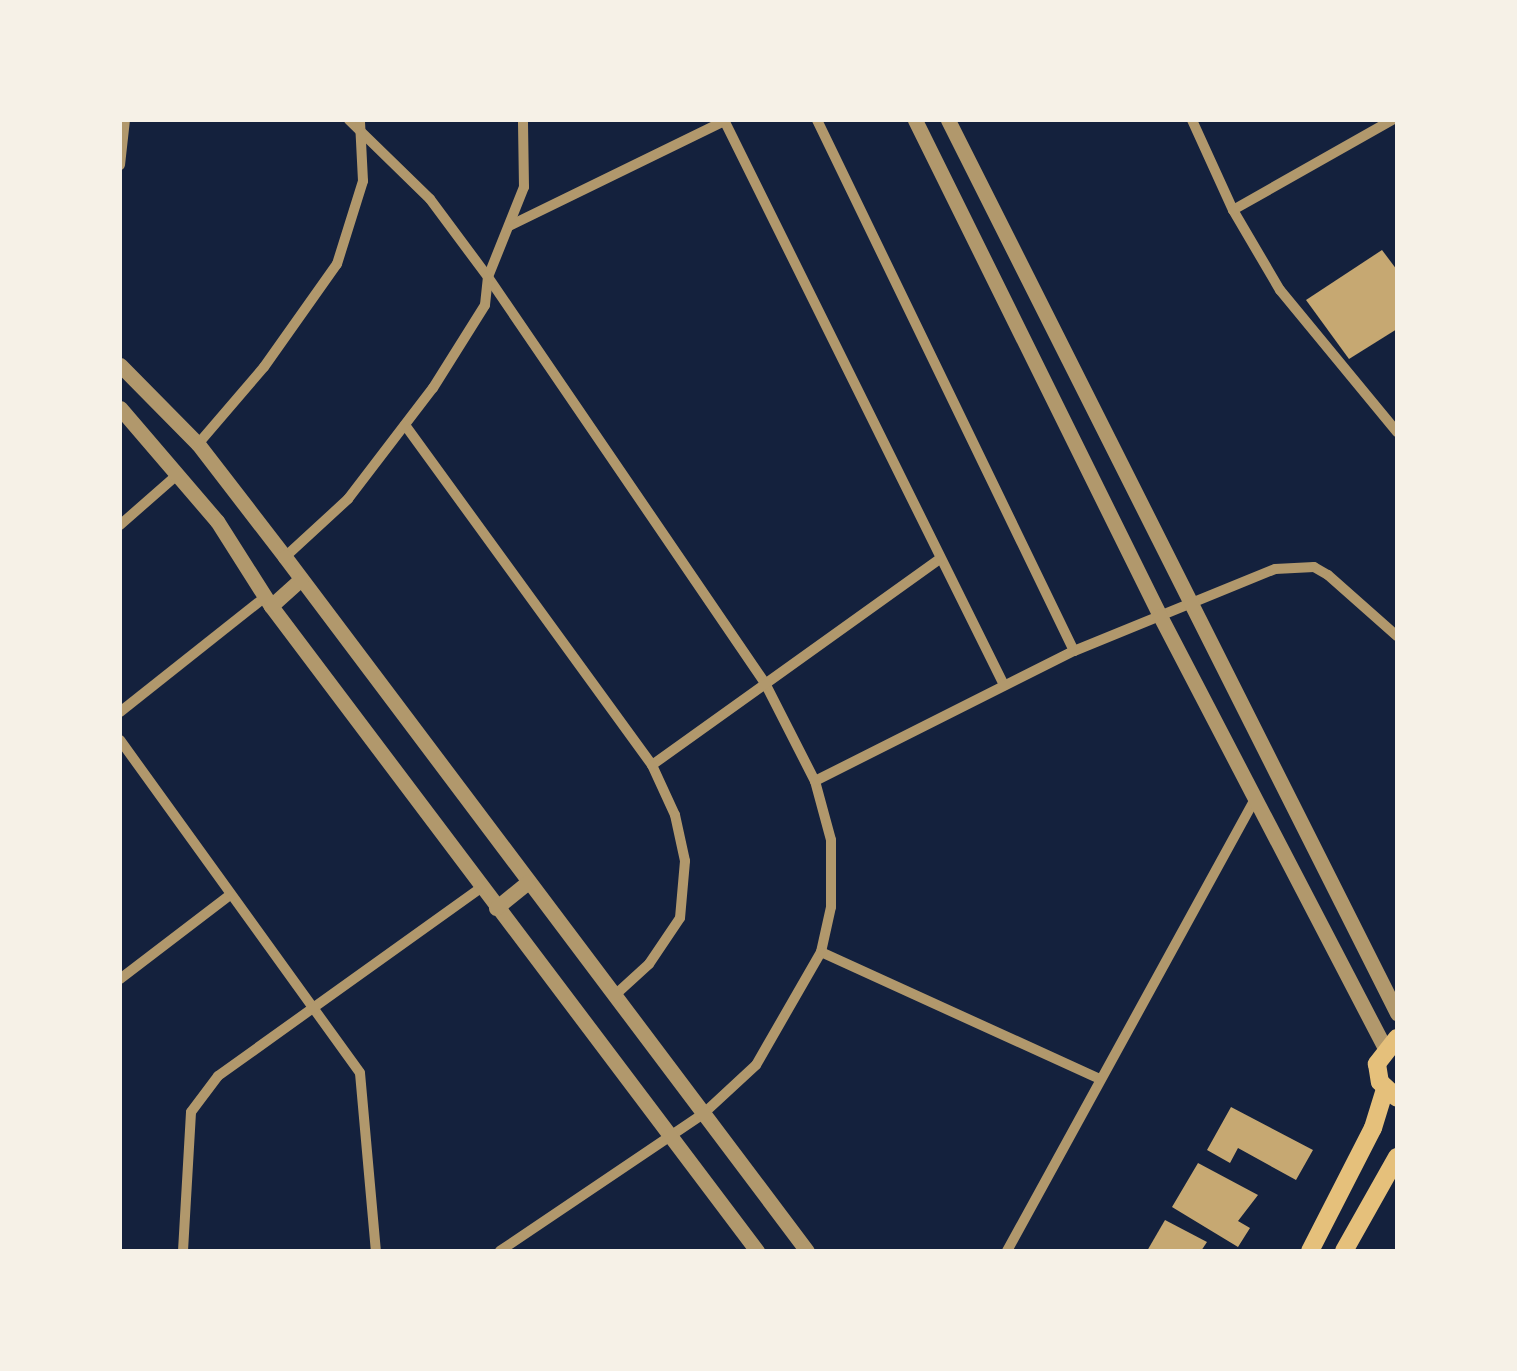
<!DOCTYPE html>
<html>
<head>
<meta charset="utf-8">
<style>
  body { margin:0 }
  #map { position:relative; width:1517px; height:1371px; overflow:hidden; background:#14213d; font-family:Merriweather,serif }
  div>[style] { position:absolute }
  .building>* { inset:0; background:#c6a872 }
  .minor>* { height:10px; margin:-5px; padding:0 5px; transform-origin:5px; border-radius:5px; background:#b1986c }
  .tertiary>* { height:15px; margin:-7.5px; padding:0 7.5px; transform-origin:7.5px; border-radius:7.5px; background:#b1986c }
  .secondary>* { height:18px; margin:-9px; padding:0 9px; transform-origin:9px; border-radius:9px; background:#e5c07b }
  span { translate:-50% -50%; white-space:nowrap; text-align:center; line-height:1.15; -webkit-text-stroke:10px #f6f1e7; paint-order:stroke }
  .frame { position:absolute; inset:0; border:122px solid #f6f1e7; pointer-events:none }
</style>
</head>
<body>
<div id="map">
  <div class="building">
    <div style="clip-path:polygon(1382px 250px,1397px 270px,1397px 329px,1349px 359px,1306px 300px)"></div>
    <div style="clip-path:polygon(1231px 1107px,1313px 1150px,1296px 1180px,1238px 1148px,1230px 1163px,1207px 1150px)"></div>
    <div style="clip-path:polygon(1198px 1163px,1258px 1195px,1238px 1221px,1250px 1228px,1238px 1247px,1172px 1207px)"></div>
    <div style="clip-path:polygon(1165px 1220px,1207px 1242px,1201px 1251px,1147px 1251px)"></div>
  </div>
  <div class="minor">
    <div style="left:349px;top:120px;width:113px;rotate:44.3deg"></div>
    <div style="left:430px;top:199px;width:97px;rotate:53.4deg"></div>
    <div style="left:488px;top:277px;width:494px;rotate:55.7deg"></div>
    <div style="left:766px;top:685px;width:108px;rotate:63deg"></div>
    <div style="left:815px;top:781px;width:61px;rotate:74.8deg"></div>
    <div style="left:831px;top:840px;width:67px;rotate:90deg"></div>
    <div style="left:831px;top:907px;width:46px;rotate:102.5deg"></div>
    <div style="left:821px;top:952px;width:130px;rotate:119.9deg"></div>
    <div style="left:756px;top:1065px;width:72px;rotate:137.2deg"></div>
    <div style="left:703px;top:1114px;width:245px;rotate:146deg"></div>
    <div style="left:724px;top:120px;width:631px;rotate:63.64deg"></div>
    <div style="left:817px;top:120px;width:590px;rotate:64.17deg"></div>
    <div style="left:1192px;top:120px;width:99px;rotate:65.5deg"></div>
    <div style="left:1233px;top:210px;width:93px;rotate:59.6deg"></div>
    <div style="left:1280px;top:290px;width:184px;rotate:50.5deg"></div>
    <div style="left:120px;top:165px;width:45px;rotate:-83.7deg"></div>
    <div style="left:1233px;top:210px;width:183px;rotate:-29.5deg"></div>
    <div style="left:509px;top:226px;width:239px;rotate:-26deg"></div>
    <div style="left:405px;top:425px;width:420px;rotate:54deg"></div>
    <div style="left:652px;top:765px;width:55px;rotate:65.3deg"></div>
    <div style="left:675px;top:815px;width:47px;rotate:77.7deg"></div>
    <div style="left:685px;top:861px;width:57px;rotate:95deg"></div>
    <div style="left:680px;top:918px;width:55px;rotate:124deg"></div>
    <div style="left:649px;top:964px;width:46px;rotate:137.6deg"></div>
    <div style="left:198px;top:444px;width:101px;rotate:-49.4deg"></div>
    <div style="left:264px;top:367px;width:126px;rotate:-54.7deg"></div>
    <div style="left:337px;top:264px;width:87px;rotate:-72.6deg"></div>
    <div style="left:363px;top:181px;width:59px;rotate:-92.9deg"></div>
    <div style="left:120px;top:525px;width:77px;rotate:-41.3deg"></div>
    <div style="left:285px;top:557px;width:86px;rotate:-42.6deg"></div>
    <div style="left:348px;top:499px;width:140px;rotate:-52.6deg"></div>
    <div style="left:433px;top:388px;width:98px;rotate:-57.9deg"></div>
    <div style="left:485px;top:305px;width:28px;rotate:-84deg"></div>
    <div style="left:488px;top:277px;width:97px;rotate:-68.2deg"></div>
    <div style="left:524px;top:187px;width:67px;rotate:-90.9deg"></div>
    <div style="left:120px;top:712px;width:185px;rotate:-38.4deg"></div>
    <div style="left:120px;top:740px;width:410px;rotate:54.2deg"></div>
    <div style="left:360px;top:1073px;width:179px;rotate:84.9deg"></div>
    <div style="left:652px;top:765px;width:354px;rotate:-35.6deg"></div>
    <div style="left:815px;top:781px;width:290px;rotate:-26.7deg"></div>
    <div style="left:1074px;top:651px;width:217px;rotate:-22.2deg"></div>
    <div style="left:1275px;top:569px;width:39px;rotate:-3deg"></div>
    <div style="left:1314px;top:567px;width:16px;rotate:30deg"></div>
    <div style="left:1328px;top:575px;width:92px;rotate:41.5deg"></div>
    <div style="left:821px;top:952px;width:307px;rotate:24.5deg"></div>
    <div style="left:120px;top:979px;width:138px;rotate:-37.4deg"></div>
    <div style="left:183px;top:1251px;width:139px;rotate:-86.7deg"></div>
    <div style="left:191px;top:1112px;width:45px;rotate:-53.1deg"></div>
    <div style="left:218px;top:1076px;width:325px;rotate:-35.6deg"></div>
    <div style="left:1007px;top:1251px;width:516px;rotate:-61.25deg"></div>
  </div>
  <div class="tertiary">
    <div style="left:915px;top:120px;width:553px;rotate:63.71deg"></div>
    <div style="left:1160px;top:616px;width:486px;rotate:62.5deg"></div>
    <div style="left:948px;top:120px;width:1000px;rotate:63.31deg"></div>
    <div style="left:120px;top:365px;width:111px;rotate:45.4deg"></div>
    <div style="left:198px;top:444px;width:143px;rotate:52.4deg"></div>
    <div style="left:285px;top:557px;width:868px;rotate:53.05deg"></div>
    <div style="left:120px;top:408px;width:149px;rotate:49.4deg"></div>
    <div style="left:217px;top:521px;width:101px;rotate:57.6deg"></div>
    <div style="left:271px;top:606px;width:808px;rotate:53deg"></div>
    <div style="left:271px;top:606px;width:40px;rotate:-42deg"></div>
    <div style="left:496px;top:908px;width:41px;rotate:-39.1deg"></div>
  </div>
  <div class="secondary">
    <div style="left:1397px;top:1038px;width:33px;rotate:128deg"></div>
    <div style="left:1377px;top:1064px;width:18px;rotate:81deg"></div>
    <div style="left:1380px;top:1082px;width:23px;rotate:43deg"></div>
    <div style="left:1310px;top:1251px;width:138px;rotate:-62.9deg"></div>
    <div style="left:1373px;top:1128px;width:41px;rotate:-72.9deg"></div>
    <div style="left:1344px;top:1251px;width:108px;rotate:-60.6deg"></div>
  </div>
  <div class="frame"></div>
</div>
</body>
</html>
